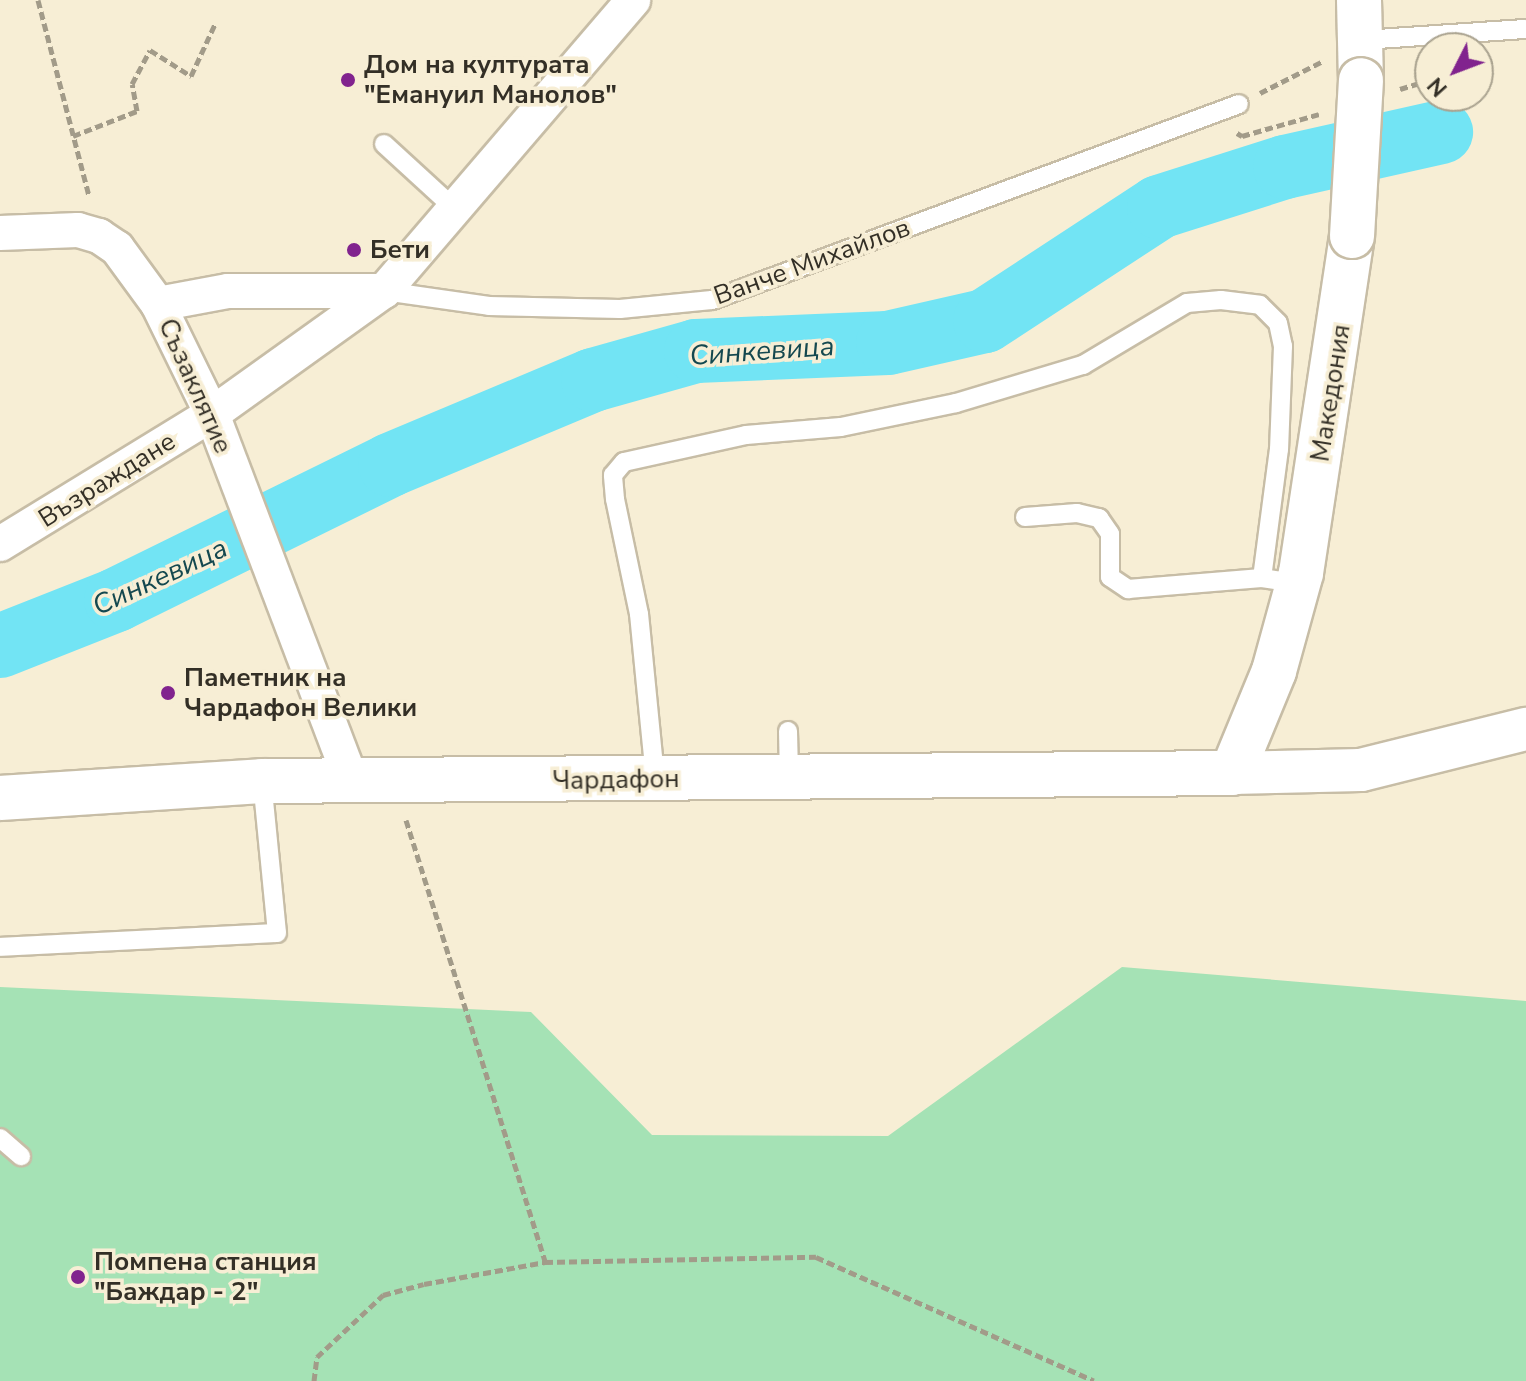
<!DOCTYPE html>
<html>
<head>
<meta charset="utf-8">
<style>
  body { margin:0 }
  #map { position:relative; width:1526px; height:1381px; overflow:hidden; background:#f7eed5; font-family:"Nunito Sans",sans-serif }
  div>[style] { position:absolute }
  .green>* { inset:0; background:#a5e2b5 }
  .river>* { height:64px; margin:-32px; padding:0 32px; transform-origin:32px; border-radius:32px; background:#72e4f4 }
  .path>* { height:5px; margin-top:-2.5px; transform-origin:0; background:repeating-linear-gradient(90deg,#a29b89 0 8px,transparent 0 12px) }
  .roads { filter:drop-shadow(2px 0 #c7bda6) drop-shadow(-2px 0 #c7bda6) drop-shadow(0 2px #c7bda6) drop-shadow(0 -2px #c7bda6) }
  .service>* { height:18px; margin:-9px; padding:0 9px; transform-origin:9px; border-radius:9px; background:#fff }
  .minor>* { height:34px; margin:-17px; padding:0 17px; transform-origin:17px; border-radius:17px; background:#fff }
  .tertiary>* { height:42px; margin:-21px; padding:0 21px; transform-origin:21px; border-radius:21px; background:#fff }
  .secondary>* { height:44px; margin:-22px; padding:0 22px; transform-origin:22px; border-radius:22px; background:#fff }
  .bridges { filter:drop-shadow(2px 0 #c7bda6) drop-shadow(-2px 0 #c7bda6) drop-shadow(0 2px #c7bda6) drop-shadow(0 -2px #c7bda6) }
  .secondary-bridge>* { height:44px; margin:-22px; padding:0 22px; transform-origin:22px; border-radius:22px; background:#fff }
  .dots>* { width:22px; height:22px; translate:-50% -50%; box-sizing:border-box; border:4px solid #f7eed5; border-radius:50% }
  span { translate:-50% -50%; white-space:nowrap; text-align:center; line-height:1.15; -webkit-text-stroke:7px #f7eed5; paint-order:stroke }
  .poi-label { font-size:26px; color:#332f26; font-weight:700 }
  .left { translate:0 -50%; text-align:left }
  .street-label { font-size:26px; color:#332f26 }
  .water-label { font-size:28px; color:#14484f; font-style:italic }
  .north { position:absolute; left:1414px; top:32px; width:80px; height:80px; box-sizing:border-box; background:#f7eed5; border:2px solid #a9a28f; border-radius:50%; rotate:228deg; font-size:22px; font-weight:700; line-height:32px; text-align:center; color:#332f26 }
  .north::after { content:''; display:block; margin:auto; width:28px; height:36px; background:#81238e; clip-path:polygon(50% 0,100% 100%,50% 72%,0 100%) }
</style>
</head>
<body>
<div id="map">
  <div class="green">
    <div style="clip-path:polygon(1122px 967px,1526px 1001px,1526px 1381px,0 1381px,0 987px,531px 1012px,652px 1135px,888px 1136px)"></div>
  </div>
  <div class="river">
    <div style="left:0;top:646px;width:125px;rotate:-21.6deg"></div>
    <div style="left:116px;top:600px;width:305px;rotate:-26.2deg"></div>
    <div style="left:390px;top:465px;width:220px;rotate:-22.7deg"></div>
    <div style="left:593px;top:380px;width:107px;rotate:-15.7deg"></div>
    <div style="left:696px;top:351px;width:192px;rotate:-2.4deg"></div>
    <div style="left:888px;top:343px;width:99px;rotate:-12.8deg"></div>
    <div style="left:985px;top:321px;width:208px;rotate:-33.2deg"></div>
    <div style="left:1159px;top:207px;width:132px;rotate:-17.6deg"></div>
    <div style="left:1285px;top:167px;width:160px;rotate:-12.6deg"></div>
  </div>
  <div class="path">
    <div style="left:38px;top:0;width:203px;rotate:75.4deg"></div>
    <div style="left:1478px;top:65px;width:15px;rotate:-16deg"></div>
    <div style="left:1400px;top:89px;width:31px;rotate:-17deg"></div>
    <div style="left:1260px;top:93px;width:71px;rotate:-26.9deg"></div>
    <div style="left:1237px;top:133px;width:6px;rotate:31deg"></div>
    <div style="left:1242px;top:136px;width:80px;rotate:-15.9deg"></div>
    <div style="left:73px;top:136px;width:69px;rotate:-21.3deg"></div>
    <div style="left:137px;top:111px;width:27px;rotate:-100deg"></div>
    <div style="left:132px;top:84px;width:38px;rotate:-62deg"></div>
    <div style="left:150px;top:50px;width:49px;rotate:32.4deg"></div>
    <div style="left:191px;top:76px;width:57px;rotate:-65.2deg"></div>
    <div style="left:406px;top:820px;width:463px;rotate:72.5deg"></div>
    <div style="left:314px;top:1381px;width:24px;rotate:-83deg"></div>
    <div style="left:317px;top:1357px;width:91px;rotate:-43.2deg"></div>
    <div style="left:383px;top:1295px;width:42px;rotate:-15deg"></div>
    <div style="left:424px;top:1284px;width:123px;rotate:-10.3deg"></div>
    <div style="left:545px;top:1262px;width:271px;rotate:-1.1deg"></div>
    <div style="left:816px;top:1257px;width:304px;rotate:24deg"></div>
  </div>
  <div class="roads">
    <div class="service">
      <div style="left:1363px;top:40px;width:163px;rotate:-3.9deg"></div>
      <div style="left:384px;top:144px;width:96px;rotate:42.5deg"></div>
      <div style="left:384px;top:291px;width:106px;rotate:8.1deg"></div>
      <div style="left:489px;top:306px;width:131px;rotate:1.3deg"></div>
      <div style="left:620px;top:309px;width:92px;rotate:-5.6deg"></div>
      <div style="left:712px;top:300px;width:562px;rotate:-20.4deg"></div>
      <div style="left:1025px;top:517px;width:52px;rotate:-4.4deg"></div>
      <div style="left:1077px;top:513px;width:23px;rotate:13deg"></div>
      <div style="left:1099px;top:518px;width:19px;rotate:55deg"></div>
      <div style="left:1110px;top:534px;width:43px;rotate:90deg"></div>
      <div style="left:1110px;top:577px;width:22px;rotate:34deg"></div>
      <div style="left:1128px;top:589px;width:134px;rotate:-4.7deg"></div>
      <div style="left:788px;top:731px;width:45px;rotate:88.7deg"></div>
      <div style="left:655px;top:777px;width:164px;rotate:-95.6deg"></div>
      <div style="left:639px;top:614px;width:117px;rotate:-101.8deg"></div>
      <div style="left:615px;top:499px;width:24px;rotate:-95deg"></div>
      <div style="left:613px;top:475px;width:17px;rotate:-50deg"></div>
      <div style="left:624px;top:462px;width:125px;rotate:-12.5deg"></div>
      <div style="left:746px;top:435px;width:95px;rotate:-4.8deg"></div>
      <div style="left:841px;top:427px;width:117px;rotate:-11.8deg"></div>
      <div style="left:956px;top:403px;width:133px;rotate:-16.7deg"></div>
      <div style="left:1083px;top:365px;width:121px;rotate:-30.8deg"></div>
      <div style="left:1187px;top:303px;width:34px;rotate:-5deg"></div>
      <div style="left:1221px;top:300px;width:39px;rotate:7deg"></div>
      <div style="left:1260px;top:305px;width:25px;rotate:45deg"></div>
      <div style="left:1278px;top:323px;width:24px;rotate:78deg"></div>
      <div style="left:1283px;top:346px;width:103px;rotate:92.2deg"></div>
      <div style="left:1279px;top:449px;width:130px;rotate:97.5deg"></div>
      <div style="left:1262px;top:578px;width:19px;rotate:9deg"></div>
      <div style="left:1281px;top:581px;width:17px;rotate:-21deg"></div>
      <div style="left:0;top:947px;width:277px;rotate:-2.9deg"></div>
      <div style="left:277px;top:933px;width:153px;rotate:-95.6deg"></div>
      <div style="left:0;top:1138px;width:28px;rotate:41deg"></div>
    </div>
    <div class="minor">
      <div style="left:0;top:233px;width:78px;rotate:-2.2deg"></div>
      <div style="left:78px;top:230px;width:22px;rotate:16deg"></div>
      <div style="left:99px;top:236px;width:22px;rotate:34deg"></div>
      <div style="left:117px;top:248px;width:69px;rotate:53.8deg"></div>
      <div style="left:158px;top:304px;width:123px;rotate:63.9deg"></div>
      <div style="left:212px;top:414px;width:392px;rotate:69.2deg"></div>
      <div style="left:158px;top:304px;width:71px;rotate:-10.5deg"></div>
      <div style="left:228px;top:291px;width:156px"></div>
      <div style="left:0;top:544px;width:249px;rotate:-31.5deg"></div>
      <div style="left:212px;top:414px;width:211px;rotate:-35.6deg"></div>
      <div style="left:384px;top:291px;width:383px;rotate:-49.4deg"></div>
    </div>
    <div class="tertiary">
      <div style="left:1232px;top:773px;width:129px;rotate:-1.3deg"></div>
      <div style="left:1361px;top:770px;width:170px;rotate:-14deg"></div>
    </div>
    <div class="secondary">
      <div style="left:1359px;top:0;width:80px;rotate:88.6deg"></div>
      <div style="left:0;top:798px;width:263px;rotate:-3.7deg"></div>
      <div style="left:262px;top:781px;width:970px;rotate:-0.47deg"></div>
      <div style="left:1232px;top:773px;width:110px;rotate:-67.6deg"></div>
      <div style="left:1274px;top:671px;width:102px;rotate:-74.6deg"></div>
      <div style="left:1301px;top:573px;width:341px;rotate:-81.4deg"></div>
    </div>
  </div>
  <div class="bridges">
    <div class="secondary-bridge">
      <div style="left:1352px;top:236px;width:156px;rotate:-86.7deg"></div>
    </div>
  </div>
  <div class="dots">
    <div style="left:348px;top:80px;background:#81238e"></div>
    <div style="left:354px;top:250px;background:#81238e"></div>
    <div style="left:168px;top:693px;background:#81238e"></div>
    <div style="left:78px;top:1277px;background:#81238e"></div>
  </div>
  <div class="poi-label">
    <span class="left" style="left:364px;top:80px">Дом на културата<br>"Емануил Манолов"</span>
    <span class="left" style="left:370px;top:250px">Бети</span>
    <span class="left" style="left:184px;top:693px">Паметник на<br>Чардафон Велики</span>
    <span class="left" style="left:94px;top:1277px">Помпена станция<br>"Баждар - 2"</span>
  </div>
  <div class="street-label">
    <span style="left:812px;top:262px;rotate:-20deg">Ванче Михайлов</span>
    <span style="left:195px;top:386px;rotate:66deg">Съзаклятие</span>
    <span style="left:1331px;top:393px;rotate:-81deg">Македония</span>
    <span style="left:107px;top:480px;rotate:-32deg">Възраждане</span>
    <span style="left:616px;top:780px;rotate:-1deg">Чардафон</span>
  </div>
  <div class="water-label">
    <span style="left:762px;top:351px;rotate:-4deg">Синкевица</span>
    <span style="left:160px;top:577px;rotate:-25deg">Синкевица</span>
  </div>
  <div class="north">N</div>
</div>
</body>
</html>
